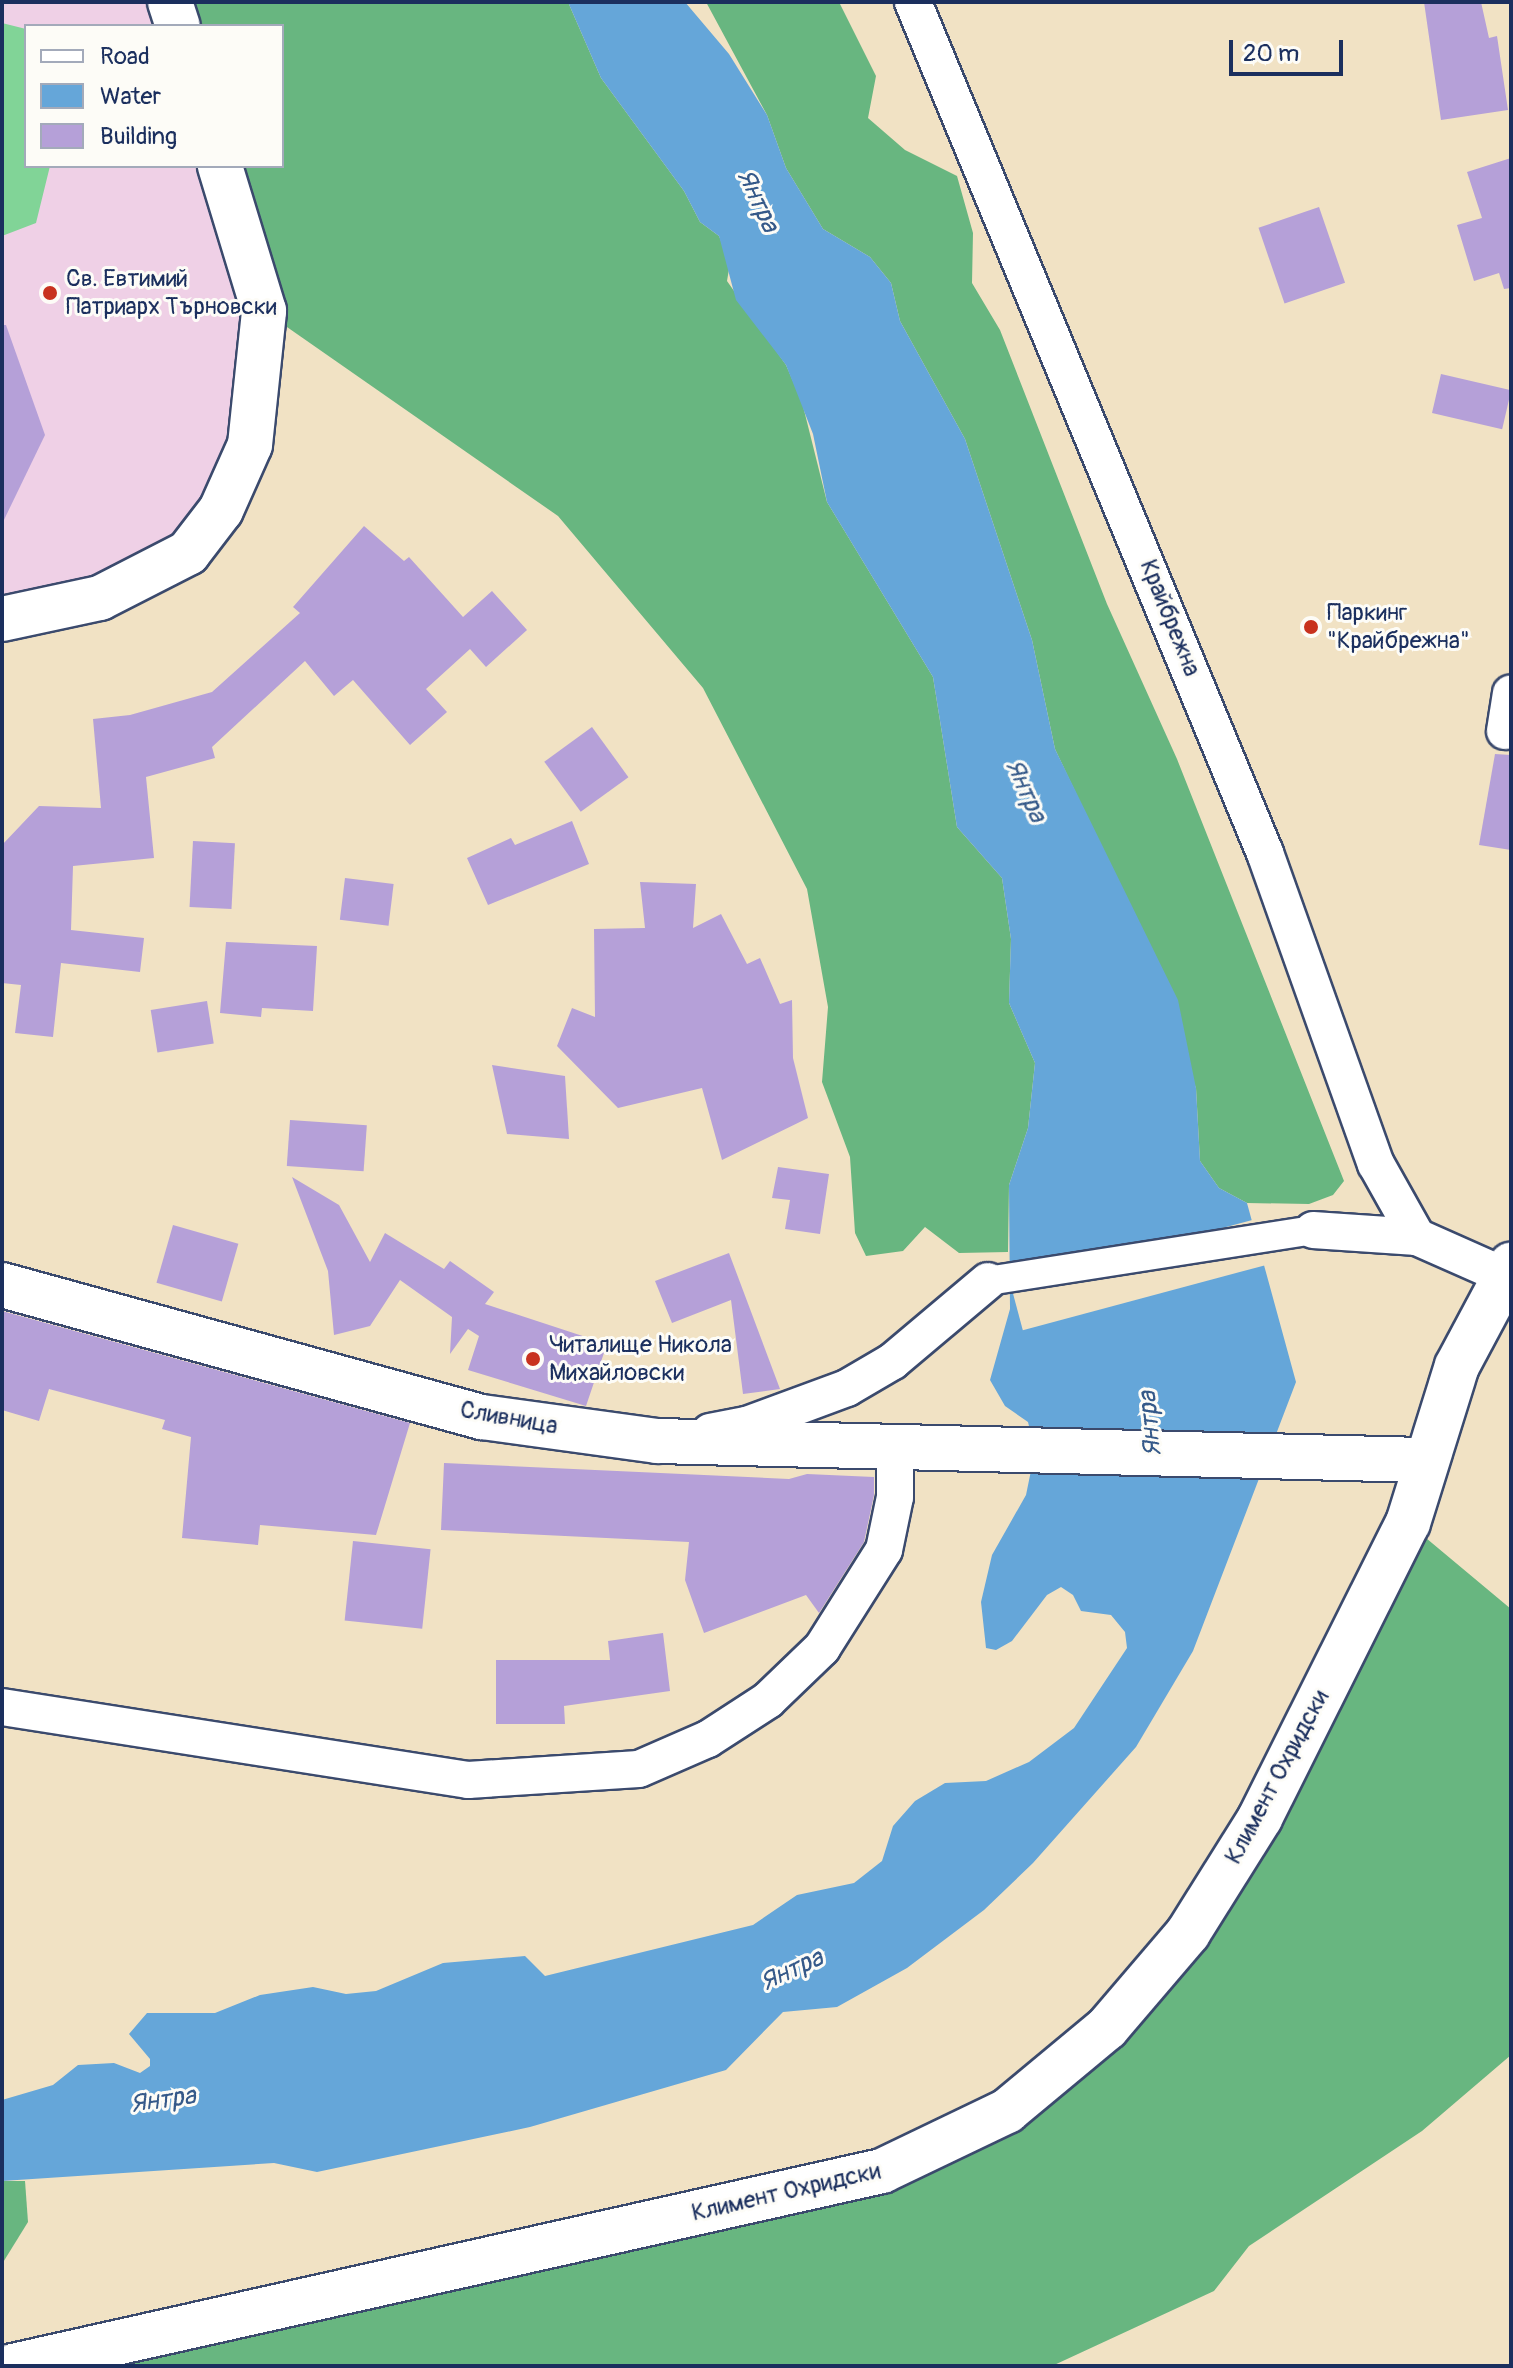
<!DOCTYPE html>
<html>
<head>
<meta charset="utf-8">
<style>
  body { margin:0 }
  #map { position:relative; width:1513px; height:2368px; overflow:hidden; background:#f1e2c4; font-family:Pangolin,sans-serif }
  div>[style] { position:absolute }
  .built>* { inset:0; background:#efd0e6 }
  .green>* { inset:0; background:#81d497 }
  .forest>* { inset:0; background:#68b680 }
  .water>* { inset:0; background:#65a6d9 }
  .pier>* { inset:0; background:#f1e2c4; transform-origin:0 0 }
  .building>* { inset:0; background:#b5a0d8; transform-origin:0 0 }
  .roads { filter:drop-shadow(2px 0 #3b4a6d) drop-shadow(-2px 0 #3b4a6d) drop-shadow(0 2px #3b4a6d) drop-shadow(0 -2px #3b4a6d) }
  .pedestrian>* { height:28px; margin:-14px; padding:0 14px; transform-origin:14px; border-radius:14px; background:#fff }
  .minor>* { height:36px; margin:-18px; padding:0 18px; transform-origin:18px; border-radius:18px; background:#fff }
  .tertiary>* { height:44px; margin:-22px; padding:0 22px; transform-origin:22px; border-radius:22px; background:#fff }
  .dots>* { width:22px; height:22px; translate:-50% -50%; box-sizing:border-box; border:4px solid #fdfcf7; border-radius:50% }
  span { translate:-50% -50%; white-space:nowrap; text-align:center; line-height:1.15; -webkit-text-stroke:6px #fdfcf7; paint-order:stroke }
  .poi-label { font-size:24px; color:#1b2f5e }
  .left { translate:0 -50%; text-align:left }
  .street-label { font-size:24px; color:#1b2f5e }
  .water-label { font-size:26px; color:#355989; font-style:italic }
  .frame { position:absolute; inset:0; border:4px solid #1b2f5e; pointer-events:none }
  .legend { position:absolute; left:24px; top:24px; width:260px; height:144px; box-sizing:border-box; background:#fdfcf7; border:2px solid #a3aaba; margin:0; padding:10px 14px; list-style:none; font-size:24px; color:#1b2f5e }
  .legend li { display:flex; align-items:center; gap:16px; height:40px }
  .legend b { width:40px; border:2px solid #a3aaba }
  .scale { position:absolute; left:1229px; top:40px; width:114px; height:36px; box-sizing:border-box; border:4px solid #1b2f5e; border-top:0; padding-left:10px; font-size:24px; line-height:28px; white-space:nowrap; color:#1b2f5e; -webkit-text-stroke:6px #fdfcf7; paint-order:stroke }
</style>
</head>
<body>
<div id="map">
  <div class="built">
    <div style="clip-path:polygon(2px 2px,170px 2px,178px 26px,26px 26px,26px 166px,220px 166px,264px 311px,250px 445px,188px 553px,2px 619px)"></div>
  </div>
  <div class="green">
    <div style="clip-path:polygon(2px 23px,26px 29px,26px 166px,50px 166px,36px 223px,2px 236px)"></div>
  </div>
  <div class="forest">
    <div style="clip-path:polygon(185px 2px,568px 2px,601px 78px,684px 191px,700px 222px,719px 236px,730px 263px,727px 281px,786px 365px,802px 402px,827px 502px,933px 677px,957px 827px,1002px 878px,1011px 939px,1009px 1003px,1035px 1063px,1028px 1128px,1009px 1185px,1008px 1252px,959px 1253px,925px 1227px,903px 1251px,866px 1256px,855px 1233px,850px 1157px,822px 1082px,828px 1007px,807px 889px,703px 688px,558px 516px,264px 311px,227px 166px,282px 166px,282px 26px,191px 26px)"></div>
    <div style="clip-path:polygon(706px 2px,839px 2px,876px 76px,868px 118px,905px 150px,957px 176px,973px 233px,972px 283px,1000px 330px,1107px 604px,1177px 759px,1344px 1181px,1333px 1195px,1309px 1204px,1247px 1203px,1219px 1188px,1200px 1161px,1196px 1088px,1106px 857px,1055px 749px,1032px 640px,965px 439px,900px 321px,891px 283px,870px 257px,823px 229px,786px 168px,767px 115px)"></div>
    <div style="clip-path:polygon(1408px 1523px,1511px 1609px,1511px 2055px,1422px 2131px,1249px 2246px,1214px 2291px,1052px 2366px,13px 2366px,882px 2171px,1007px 2111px,1188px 1933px)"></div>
    <div style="clip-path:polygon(2px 2181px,25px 2181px,28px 2222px,2px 2264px)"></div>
  </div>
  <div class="water">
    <div style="clip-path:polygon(568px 2px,685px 2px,729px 54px,767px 115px,786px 168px,823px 229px,870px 257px,891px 283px,900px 321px,965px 439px,1032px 640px,1055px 749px,1178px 1000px,1196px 1088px,1200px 1161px,1219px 1188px,1247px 1203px,1296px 1382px,1193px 1651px,1136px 1747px,1033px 1863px,984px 1910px,907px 1968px,837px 2007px,783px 2012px,726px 2070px,530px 2127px,317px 2172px,274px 2163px,2px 2181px,2px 2100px,53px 2085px,78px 2065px,114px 2063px,140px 2073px,150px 2066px,150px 2059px,129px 2034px,147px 2013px,215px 2013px,260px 1995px,313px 1987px,346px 1994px,376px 1991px,443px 1963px,525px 1956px,545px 1976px,753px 1925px,797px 1895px,854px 1883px,882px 1861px,893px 1826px,915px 1801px,945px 1783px,986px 1781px,1029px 1762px,1074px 1728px,1127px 1648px,1125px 1632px,1111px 1615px,1081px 1611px,1073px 1595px,1061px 1587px,1047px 1595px,1012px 1641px,996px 1650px,986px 1648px,981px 1602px,992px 1555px,1026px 1495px,1035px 1451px,1028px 1422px,1005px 1406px,990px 1380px,1010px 1309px,1009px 1185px,1028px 1128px,1035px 1063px,1009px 1003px,1011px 939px,1002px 878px,957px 827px,933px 677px,827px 502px,813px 434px,786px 365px,736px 300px,719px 236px,700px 222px,684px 191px,601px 78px)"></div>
  </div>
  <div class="pier">
    <div style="left:1256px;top:1219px;width:47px;height:254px;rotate:75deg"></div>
  </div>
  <div class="building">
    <div style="clip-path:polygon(1424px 2px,1481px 2px,1489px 38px,1497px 36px,1508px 110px,1441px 120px)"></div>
    <div style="clip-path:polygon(1511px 158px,1511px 288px,1504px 289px,1499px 273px,1474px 281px,1457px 225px,1482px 218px,1467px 172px)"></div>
    <div style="left:1319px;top:207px;width:80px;height:64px;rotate:71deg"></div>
    <div style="clip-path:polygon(2px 325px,6px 325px,45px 435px,2px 524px)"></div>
    <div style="left:1441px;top:374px;width:72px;height:40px;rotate:13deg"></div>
    <div style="clip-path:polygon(364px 526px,404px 561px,409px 557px,463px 617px,492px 591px,527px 630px,486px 667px,470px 649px,426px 689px,447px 712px,410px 745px,353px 680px,334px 696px,305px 661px,212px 747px,215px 758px,146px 777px,154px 858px,73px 866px,71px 930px,144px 938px,140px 972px,61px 963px,53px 1037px,15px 1033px,21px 985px,2px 983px,2px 845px,39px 806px,101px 808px,93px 719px,130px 715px,212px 692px,300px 613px,293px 607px)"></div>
    <div style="left:592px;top:727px;width:62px;height:59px;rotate:54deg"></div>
    <div style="clip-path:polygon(1495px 754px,1511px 755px,1511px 850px,1479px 845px)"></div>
    <div style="clip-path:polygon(572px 821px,589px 864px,488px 905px,467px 858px,511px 838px,515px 845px)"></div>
    <div style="left:193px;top:841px;width:42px;height:66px;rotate:3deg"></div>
    <div style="left:345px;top:878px;width:49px;height:42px;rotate:7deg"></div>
    <div style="clip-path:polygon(640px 882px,696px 884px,693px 928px,721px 914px,747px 964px,760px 958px,780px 1004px,792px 1000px,793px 1058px,808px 1118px,722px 1160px,702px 1088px,618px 1108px,557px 1046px,572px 1008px,595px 1017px,594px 929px,645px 928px)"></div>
    <div style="clip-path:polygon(226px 942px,317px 946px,313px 1011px,262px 1008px,261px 1017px,220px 1013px)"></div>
    <div style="left:207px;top:1001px;width:43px;height:57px;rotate:81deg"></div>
    <div style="clip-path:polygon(492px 1065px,565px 1076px,569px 1139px,507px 1134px)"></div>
    <div style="left:290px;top:1120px;width:77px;height:46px;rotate:4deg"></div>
    <div style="clip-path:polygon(778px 1167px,829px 1174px,820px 1234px,785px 1229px,790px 1200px,772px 1198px)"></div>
    <div style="clip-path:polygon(292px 1177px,339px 1205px,370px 1262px,385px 1233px,444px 1269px,450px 1261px,494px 1292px,485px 1304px,607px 1344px,586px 1406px,468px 1370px,479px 1336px,468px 1329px,450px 1354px,452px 1317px,400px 1280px,370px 1326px,334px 1335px,328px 1271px)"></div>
    <div style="left:173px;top:1225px;width:68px;height:60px;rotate:16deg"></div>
    <div style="clip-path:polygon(729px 1253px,780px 1389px,743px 1394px,731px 1300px,672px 1323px,655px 1281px)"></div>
    <div style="clip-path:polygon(2px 1311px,410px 1423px,376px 1535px,260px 1525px,258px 1545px,182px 1538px,191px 1437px,162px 1429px,165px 1420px,49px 1389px,39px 1421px,2px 1410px)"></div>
    <div style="clip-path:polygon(444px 1463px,789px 1479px,807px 1474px,874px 1477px,874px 1495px,864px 1542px,819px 1613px,806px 1595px,704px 1633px,685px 1580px,689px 1542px,441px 1530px)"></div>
    <div style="left:353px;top:1541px;width:78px;height:80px;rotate:6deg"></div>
    <div style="clip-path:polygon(663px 1633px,670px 1691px,564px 1706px,565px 1724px,496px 1724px,496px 1660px,610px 1660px,608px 1641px)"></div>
  </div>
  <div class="roads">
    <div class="pedestrian">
      <div style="left:988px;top:1281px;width:329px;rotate:-8.9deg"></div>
    </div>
    <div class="minor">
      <div style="left:913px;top:2px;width:921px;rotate:67.53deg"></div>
      <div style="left:1265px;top:853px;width:330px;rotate:70.4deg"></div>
      <div style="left:1376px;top:1164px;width:84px;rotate:60.7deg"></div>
      <div style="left:1505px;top:731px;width:38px;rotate:-81deg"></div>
      <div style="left:1313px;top:1230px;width:104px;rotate:3.9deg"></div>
      <div style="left:1417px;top:1237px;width:96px;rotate:23.9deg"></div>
      <div style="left:710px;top:1432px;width:38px;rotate:-11deg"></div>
      <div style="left:747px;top:1425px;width:107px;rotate:-20.3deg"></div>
      <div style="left:847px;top:1388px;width:53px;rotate:-30.4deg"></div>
      <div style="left:893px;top:1361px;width:124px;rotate:-40.1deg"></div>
      <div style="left:2px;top:1707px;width:472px;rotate:8.9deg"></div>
      <div style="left:468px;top:1780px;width:171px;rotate:-3.7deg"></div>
      <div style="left:639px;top:1769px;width:75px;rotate:-23.5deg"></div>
      <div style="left:708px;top:1739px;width:72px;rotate:-33deg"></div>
      <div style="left:768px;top:1700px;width:75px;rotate:-43.9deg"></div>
      <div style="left:822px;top:1648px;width:116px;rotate:-57.7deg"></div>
      <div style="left:884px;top:1550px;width:54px;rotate:-78.3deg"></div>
      <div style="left:895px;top:1497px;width:49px;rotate:-90deg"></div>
    </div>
    <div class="tertiary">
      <div style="left:170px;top:2px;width:25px;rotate:72deg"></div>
      <div style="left:2px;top:619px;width:100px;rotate:-12.1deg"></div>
      <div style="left:100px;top:598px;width:99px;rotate:-27.1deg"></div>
      <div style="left:188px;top:553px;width:54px;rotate:-52.5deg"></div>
      <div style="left:221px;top:510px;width:71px;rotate:-66deg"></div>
      <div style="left:250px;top:445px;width:135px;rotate:-84deg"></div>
      <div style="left:264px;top:311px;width:152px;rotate:-106.9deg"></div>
      <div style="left:2px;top:1285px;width:498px;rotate:15.4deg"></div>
      <div style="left:482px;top:1417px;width:177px;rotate:7.8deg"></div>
      <div style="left:657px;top:1441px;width:767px;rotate:1.42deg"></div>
      <div style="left:13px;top:2366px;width:891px;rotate:-12.65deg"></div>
      <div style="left:882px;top:2171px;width:139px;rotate:-25.6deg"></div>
      <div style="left:1007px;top:2111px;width:130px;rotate:-39.7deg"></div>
      <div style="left:1107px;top:2028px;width:125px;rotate:-49.5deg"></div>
      <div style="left:1188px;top:1933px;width:136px;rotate:-57.9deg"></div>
      <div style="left:1260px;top:1818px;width:330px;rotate:-63.4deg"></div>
      <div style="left:1408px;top:1523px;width:164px;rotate:-72.7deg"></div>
      <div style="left:1457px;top:1366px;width:115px;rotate:-61.9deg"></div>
    </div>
  </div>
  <div class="dots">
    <div style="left:50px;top:293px;background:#c8321e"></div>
    <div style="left:1311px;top:627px;background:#c8321e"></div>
    <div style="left:533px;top:1359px;background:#c8321e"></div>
  </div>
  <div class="poi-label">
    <span class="left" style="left:66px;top:293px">Св. Евтимий<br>Патриарх Търновски</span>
    <span class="left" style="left:1327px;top:627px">Паркинг<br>"Крайбрежна"</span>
    <span class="left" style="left:549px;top:1359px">Читалище Никола<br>Михайловски</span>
  </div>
  <div class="street-label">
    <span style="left:1170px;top:618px;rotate:68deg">Крайбрежна</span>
    <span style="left:509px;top:1418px;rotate:10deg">Сливница</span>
    <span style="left:1277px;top:1777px;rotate:-62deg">Климент Охридски</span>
    <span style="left:786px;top:2192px;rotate:-13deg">Климент Охридски</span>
  </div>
  <div class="water-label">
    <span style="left:757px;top:201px;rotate:65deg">Янтра</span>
    <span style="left:1025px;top:791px;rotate:66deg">Янтра</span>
    <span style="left:1151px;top:1424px;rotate:-95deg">Янтра</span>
    <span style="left:792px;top:1971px;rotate:-25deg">Янтра</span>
    <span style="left:163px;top:2101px;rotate:-8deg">Янтра</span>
  </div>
  <div class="frame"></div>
  <ul class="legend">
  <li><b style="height:10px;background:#fff"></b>Road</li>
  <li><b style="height:22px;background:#65a6d9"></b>Water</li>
  <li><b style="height:22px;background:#b5a0d8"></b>Building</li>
  </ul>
  <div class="scale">20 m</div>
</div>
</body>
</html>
